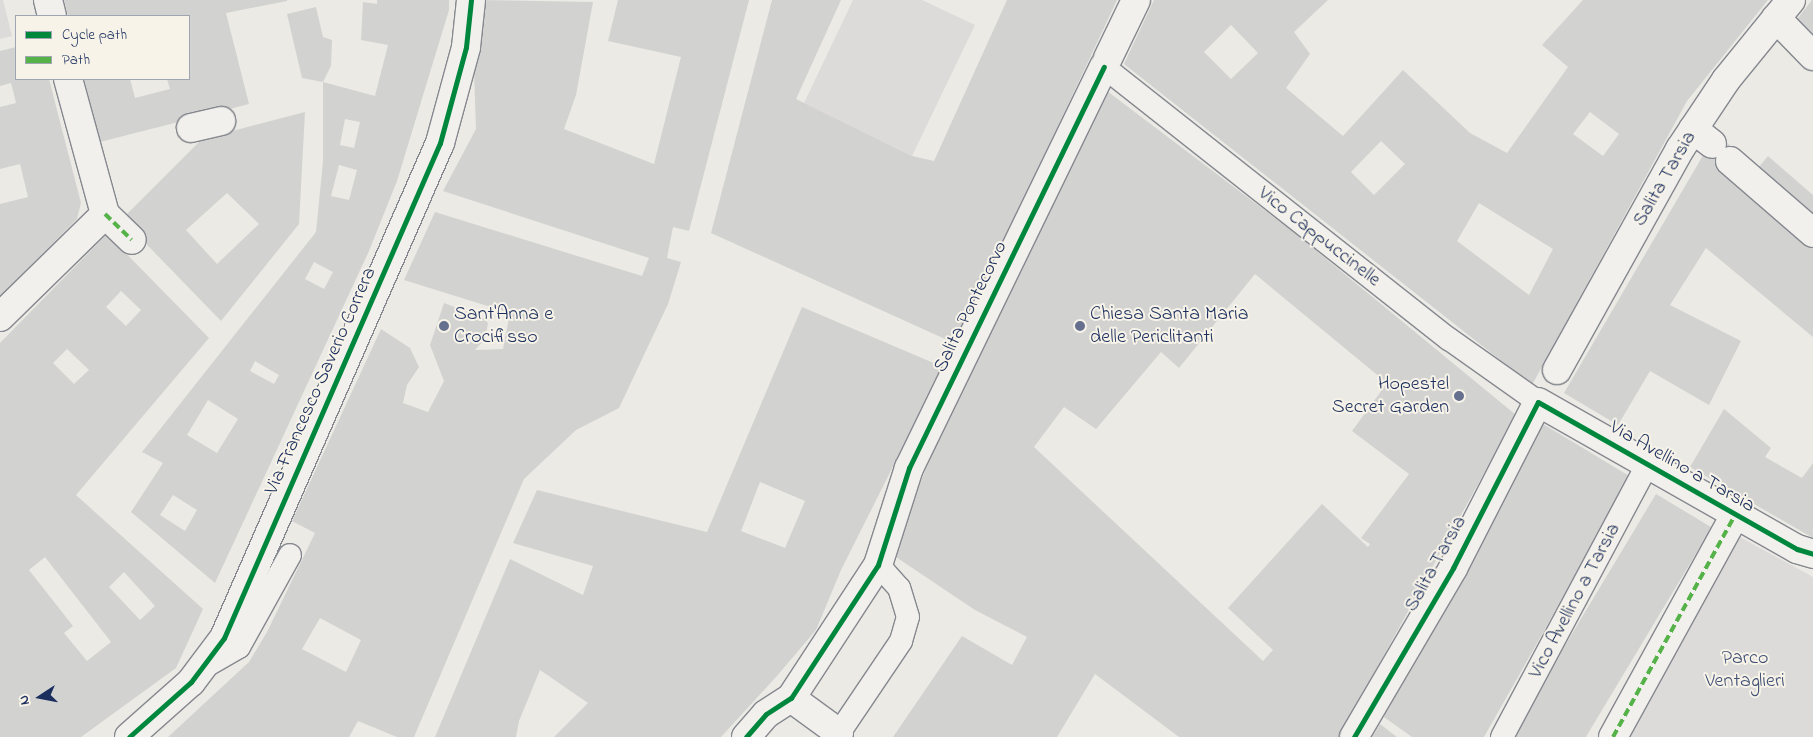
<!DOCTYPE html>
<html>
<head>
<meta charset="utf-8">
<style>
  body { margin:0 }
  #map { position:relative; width:1813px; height:737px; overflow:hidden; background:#ebeae5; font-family:"Indie Flower",sans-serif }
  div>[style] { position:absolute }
  .green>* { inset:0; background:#dcdbd9 }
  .building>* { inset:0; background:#d2d2d0; transform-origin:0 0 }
  .roads { filter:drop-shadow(1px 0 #85888f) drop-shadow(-1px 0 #85888f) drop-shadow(0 1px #85888f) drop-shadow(0 -1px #85888f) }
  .service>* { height:22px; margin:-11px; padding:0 11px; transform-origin:11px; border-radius:11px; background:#f1f0ec }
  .pedestrian>* { height:28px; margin:-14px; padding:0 14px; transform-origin:14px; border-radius:14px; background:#f1f0ec }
  .minor>* { height:28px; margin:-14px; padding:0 14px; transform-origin:14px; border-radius:14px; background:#f1f0ec }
  .quiet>* { height:4px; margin-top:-2px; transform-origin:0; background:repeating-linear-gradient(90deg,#55b248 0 8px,transparent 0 12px) }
  .cycleway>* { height:5px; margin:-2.5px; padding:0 2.5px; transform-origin:2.5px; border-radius:2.5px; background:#00873e }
  .dots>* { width:14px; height:14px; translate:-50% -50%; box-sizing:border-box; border:2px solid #f7f3e8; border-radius:50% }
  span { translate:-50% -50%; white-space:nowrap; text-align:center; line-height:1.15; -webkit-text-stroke:4px #f7f3e8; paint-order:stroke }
  .street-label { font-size:20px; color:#1b2f5e }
  .poi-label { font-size:20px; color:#1b2f5e }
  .left { translate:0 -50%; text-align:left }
  .right { translate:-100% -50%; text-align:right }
  .park-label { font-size:20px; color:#3f4f75 }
  .legend { position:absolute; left:15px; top:15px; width:175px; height:65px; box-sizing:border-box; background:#f7f3e8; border:1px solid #9fa5b1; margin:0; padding:6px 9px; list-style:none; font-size:15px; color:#1b2f5e }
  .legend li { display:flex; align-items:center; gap:10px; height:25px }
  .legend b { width:25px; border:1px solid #9fa5b1 }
  .north { position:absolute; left:15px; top:672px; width:50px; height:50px; -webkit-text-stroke:4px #f7f3e8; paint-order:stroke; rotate:259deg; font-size:14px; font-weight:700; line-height:20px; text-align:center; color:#1b2f5e }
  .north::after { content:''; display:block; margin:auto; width:18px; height:22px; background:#1b2f5e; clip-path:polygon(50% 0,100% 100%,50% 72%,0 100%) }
</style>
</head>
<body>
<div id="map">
  <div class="green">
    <div style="clip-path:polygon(0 0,3px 0,12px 36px,0 39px)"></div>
    <div style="clip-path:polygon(853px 0,922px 0,975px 25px,912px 156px,804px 103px)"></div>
    <div style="clip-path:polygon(1740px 537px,1813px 577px,1813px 737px,1629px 737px)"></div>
  </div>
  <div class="building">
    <div style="clip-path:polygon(64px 0,287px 0,287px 1px,226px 13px,249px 104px,100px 142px,84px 79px,130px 79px,135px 98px,170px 89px,167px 79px,189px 79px,189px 16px,68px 16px)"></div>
    <div style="clip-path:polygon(evenodd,377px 0,449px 0,449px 10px,397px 181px,369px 251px,215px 583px,131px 512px,163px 463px,142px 452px,316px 232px,323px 161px,323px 82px,302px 78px,287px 14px,316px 7px,323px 37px,332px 40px,331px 66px,323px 82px,375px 96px,388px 45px,361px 40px,363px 2px,377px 4px,377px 0,345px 119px,360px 122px,354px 148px,340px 145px,345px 119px,377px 0,339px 165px,357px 170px,349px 200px,331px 196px,339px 165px,377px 0,314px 262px,333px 272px,324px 289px,305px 279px,314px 262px,377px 0,255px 361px,279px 375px,274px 384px,250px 371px,255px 361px,377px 0,208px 400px,238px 419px,217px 453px,187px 435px,208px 400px,377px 0,173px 495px,197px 510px,185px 531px,160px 515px,173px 495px)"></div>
    <div style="clip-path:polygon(evenodd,479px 0,593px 2px,576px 95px,564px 129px,654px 164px,681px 57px,608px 41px,618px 0,749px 0,689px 231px,673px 227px,667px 258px,681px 262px,668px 304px,619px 408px,576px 430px,524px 479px,414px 737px,397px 737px,358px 721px,349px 737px,168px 737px,249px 662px,267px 632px,315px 533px,292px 521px,381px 329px,410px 348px,419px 367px,407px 385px,403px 403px,428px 412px,444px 381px,430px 345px,444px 303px,483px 318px,488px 323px,485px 339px,475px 350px,503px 349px,510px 313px,404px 280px,435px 212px,642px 276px,649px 258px,443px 191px,476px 129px,474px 70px,479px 0,320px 618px,361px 640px,346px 672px,302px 649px,320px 618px)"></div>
    <div style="clip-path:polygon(772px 0,841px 0,796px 99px,912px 156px,934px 161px,1007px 0,1117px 0,956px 344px,711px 233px)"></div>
    <div style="clip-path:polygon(evenodd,1154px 0,1328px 0,1294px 32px,1310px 54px,1286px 88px,1343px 136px,1403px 70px,1470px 133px,1507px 153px,1568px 67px,1542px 45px,1583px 0,1768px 0,1687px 101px,1532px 385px,1124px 64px,1154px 0,1231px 25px,1258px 53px,1231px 79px,1204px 52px,1231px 25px,1154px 0,1590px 112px,1619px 134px,1603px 156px,1573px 134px,1590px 112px,1154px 0,1381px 141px,1405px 164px,1374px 195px,1351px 172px,1381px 141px,1154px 0,1479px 203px,1553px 249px,1529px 295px,1457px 241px,1479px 203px)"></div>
    <div style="clip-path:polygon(1812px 0,1813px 0,1813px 43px,1794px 23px)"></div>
    <div style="clip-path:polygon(16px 47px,16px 79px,49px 79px,81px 203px,77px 219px,0 297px,0 204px,28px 197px,20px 164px,0 169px,0 107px,16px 103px,11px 83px,0 86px,0 51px)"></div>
    <div style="clip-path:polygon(evenodd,1107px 91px,1291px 230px,1516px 415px,1339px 737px,1179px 737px,1095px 674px,1057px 737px,893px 737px,962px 636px,1012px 665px,1027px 637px,975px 610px,893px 555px,926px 468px,1002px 300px,1107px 91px,1255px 274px,1387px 383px,1352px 431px,1409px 474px,1361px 538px,1370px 544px,1368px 547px,1322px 504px,1228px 608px,1273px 650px,1263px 661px,1034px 447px,1064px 407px,1096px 429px,1161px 352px,1179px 368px,1255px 274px)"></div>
    <div style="clip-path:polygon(evenodd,305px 112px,299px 224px,221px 321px,122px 219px,202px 139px,305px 112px,227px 193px,259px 224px,217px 264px,186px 230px,227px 193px)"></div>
    <div style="clip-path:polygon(1719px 136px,1738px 152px,1813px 246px,1813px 337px,1706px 248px,1670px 305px,1741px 341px,1709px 405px,1650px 371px,1618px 425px,1564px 393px,1705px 152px)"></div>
    <div style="clip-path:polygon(1768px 156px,1813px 195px,1813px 218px,1758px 168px)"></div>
    <div style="clip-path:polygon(evenodd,107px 234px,209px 338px,76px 495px,203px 609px,176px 668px,81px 737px,0 737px,0 343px,107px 234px,121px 291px,141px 310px,126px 326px,106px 307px,121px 291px,107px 234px,67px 349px,89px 370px,74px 384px,53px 363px,67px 349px,107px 234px,45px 557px,111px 642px,87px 661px,64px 633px,73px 626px,29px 570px,45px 557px,107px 234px,124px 572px,155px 606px,140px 620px,109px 587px,124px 572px)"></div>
    <div style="clip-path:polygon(evenodd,802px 307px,943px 367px,841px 570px,816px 630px,776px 677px,721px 737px,554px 737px,588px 703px,540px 670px,519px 721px,516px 737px,435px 737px,510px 559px,583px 595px,593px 566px,513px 543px,537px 490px,707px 532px,802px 307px,760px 482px,805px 501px,785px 548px,741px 531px,760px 482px)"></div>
    <div style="clip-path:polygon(1724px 409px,1771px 448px,1765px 457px,1802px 478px,1813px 463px,1813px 538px,1690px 467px)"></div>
    <div style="clip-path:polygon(1543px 424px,1631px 477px,1484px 737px,1412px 737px,1381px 715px)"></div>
    <div style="left:1656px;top:494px;width:65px;height:280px;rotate:31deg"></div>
    <div style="clip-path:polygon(1380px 724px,1397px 737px,1372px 737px)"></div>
  </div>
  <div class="roads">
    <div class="service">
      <div style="left:1104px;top:67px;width:439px;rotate:38.3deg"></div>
      <div style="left:1449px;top:339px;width:109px;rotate:35.3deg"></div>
      <div style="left:206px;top:666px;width:38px;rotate:-30deg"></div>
      <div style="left:239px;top:647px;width:105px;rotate:-61deg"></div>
      <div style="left:839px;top:733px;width:111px;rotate:-56deg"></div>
      <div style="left:901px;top:641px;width:25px;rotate:-74deg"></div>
      <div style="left:908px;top:617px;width:30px;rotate:-107deg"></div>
      <div style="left:899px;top:588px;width:31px;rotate:-132deg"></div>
      <div style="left:1502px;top:737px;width:310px;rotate:-61.9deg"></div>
    </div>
    <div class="pedestrian">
      <div style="left:105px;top:214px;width:37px;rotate:44deg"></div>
      <div style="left:1613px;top:737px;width:253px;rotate:-61.2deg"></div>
    </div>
    <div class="minor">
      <div style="left:48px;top:0;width:16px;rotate:76deg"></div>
      <div style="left:1776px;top:18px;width:53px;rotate:45.8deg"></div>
      <div style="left:1108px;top:58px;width:64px;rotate:-64.2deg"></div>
      <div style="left:191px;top:128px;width:31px;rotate:-13deg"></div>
      <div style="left:1693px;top:129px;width:24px;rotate:38deg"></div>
      <div style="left:1730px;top:161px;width:110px;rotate:40.9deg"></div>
      <div style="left:0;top:317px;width:147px;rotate:-44.4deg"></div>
      <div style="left:105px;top:214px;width:140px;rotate:-105.3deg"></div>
      <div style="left:1557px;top:370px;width:253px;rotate:-60.9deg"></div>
      <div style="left:1680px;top:149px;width:83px;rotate:-56.3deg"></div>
      <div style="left:1726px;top:80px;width:103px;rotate:-50.9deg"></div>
      <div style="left:791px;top:698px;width:59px;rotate:36.1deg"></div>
      <div style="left:839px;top:733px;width:5px;rotate:127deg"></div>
      <div style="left:129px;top:737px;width:83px;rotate:-41.6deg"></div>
      <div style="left:191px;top:682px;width:55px;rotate:-53.1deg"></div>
      <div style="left:224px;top:638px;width:540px;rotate:-66.43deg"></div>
      <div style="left:440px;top:143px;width:99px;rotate:-74.8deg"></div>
      <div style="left:466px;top:47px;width:47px;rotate:-83.9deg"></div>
      <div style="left:746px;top:737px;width:30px;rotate:-49deg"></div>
      <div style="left:766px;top:714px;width:30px;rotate:-33deg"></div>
      <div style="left:791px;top:698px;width:159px;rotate:-56.8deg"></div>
      <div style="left:878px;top:565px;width:102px;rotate:-72.3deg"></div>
      <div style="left:909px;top:468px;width:446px;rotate:-64.1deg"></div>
      <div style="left:1354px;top:737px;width:196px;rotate:-59.6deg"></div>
      <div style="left:1453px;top:568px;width:186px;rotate:-62.9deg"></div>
      <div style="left:1538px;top:402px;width:298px;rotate:29.6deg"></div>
      <div style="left:1797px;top:549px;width:17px;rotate:17deg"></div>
    </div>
  </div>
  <div class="quiet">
    <div style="left:105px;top:214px;width:37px;rotate:44deg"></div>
    <div style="left:1613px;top:737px;width:253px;rotate:-61.2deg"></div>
  </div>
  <div class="cycleway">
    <div style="left:129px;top:737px;width:83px;rotate:-41.6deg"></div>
    <div style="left:191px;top:682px;width:55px;rotate:-53.1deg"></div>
    <div style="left:224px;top:638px;width:540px;rotate:-66.43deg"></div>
    <div style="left:440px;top:143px;width:99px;rotate:-74.8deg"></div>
    <div style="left:466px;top:47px;width:47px;rotate:-83.9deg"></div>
    <div style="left:746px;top:737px;width:30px;rotate:-49deg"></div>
    <div style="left:766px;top:714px;width:30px;rotate:-33deg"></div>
    <div style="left:791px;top:698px;width:159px;rotate:-56.8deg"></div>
    <div style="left:878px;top:565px;width:102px;rotate:-72.3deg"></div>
    <div style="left:909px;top:468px;width:446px;rotate:-64.1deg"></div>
    <div style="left:1354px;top:737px;width:196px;rotate:-59.6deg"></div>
    <div style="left:1453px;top:568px;width:186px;rotate:-62.9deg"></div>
    <div style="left:1538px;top:402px;width:298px;rotate:29.6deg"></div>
    <div style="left:1797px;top:549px;width:17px;rotate:17deg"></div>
  </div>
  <div class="dots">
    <div style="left:444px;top:326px;background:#64708d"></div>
    <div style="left:1080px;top:326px;background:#64708d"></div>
    <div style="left:1459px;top:396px;background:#64708d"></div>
  </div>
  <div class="street-label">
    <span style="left:1665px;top:179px;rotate:-60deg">Salita Tarsia</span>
    <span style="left:1319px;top:237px;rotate:38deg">Vico Cappuccinelle</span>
    <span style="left:971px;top:307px;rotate:-64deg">Salita Pontecorvo</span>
    <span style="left:321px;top:381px;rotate:-66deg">Via Francesco Saverio Correra</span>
    <span style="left:1682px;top:467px;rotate:30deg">Via Avellino a Tarsia</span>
    <span style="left:1436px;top:564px;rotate:-61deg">Salita Tarsia</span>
    <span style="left:1575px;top:601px;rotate:-62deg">Vico Avellino a Tarsia</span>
  </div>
  <div class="poi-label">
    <span class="left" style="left:454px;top:326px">Sant'Anna e<br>Crocifisso</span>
    <span class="left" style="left:1090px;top:326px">Chiesa Santa Maria<br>delle Periclitanti</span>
    <span class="right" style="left:1449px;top:396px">Hopestel<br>Secret Garden</span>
  </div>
  <div class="park-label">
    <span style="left:1745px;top:670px">Parco<br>Ventaglieri</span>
  </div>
  <ul class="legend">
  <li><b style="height:6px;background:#00873e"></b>Cycle path</li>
  <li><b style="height:6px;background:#55b248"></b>Path</li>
  </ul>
  <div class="north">N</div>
</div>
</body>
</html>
